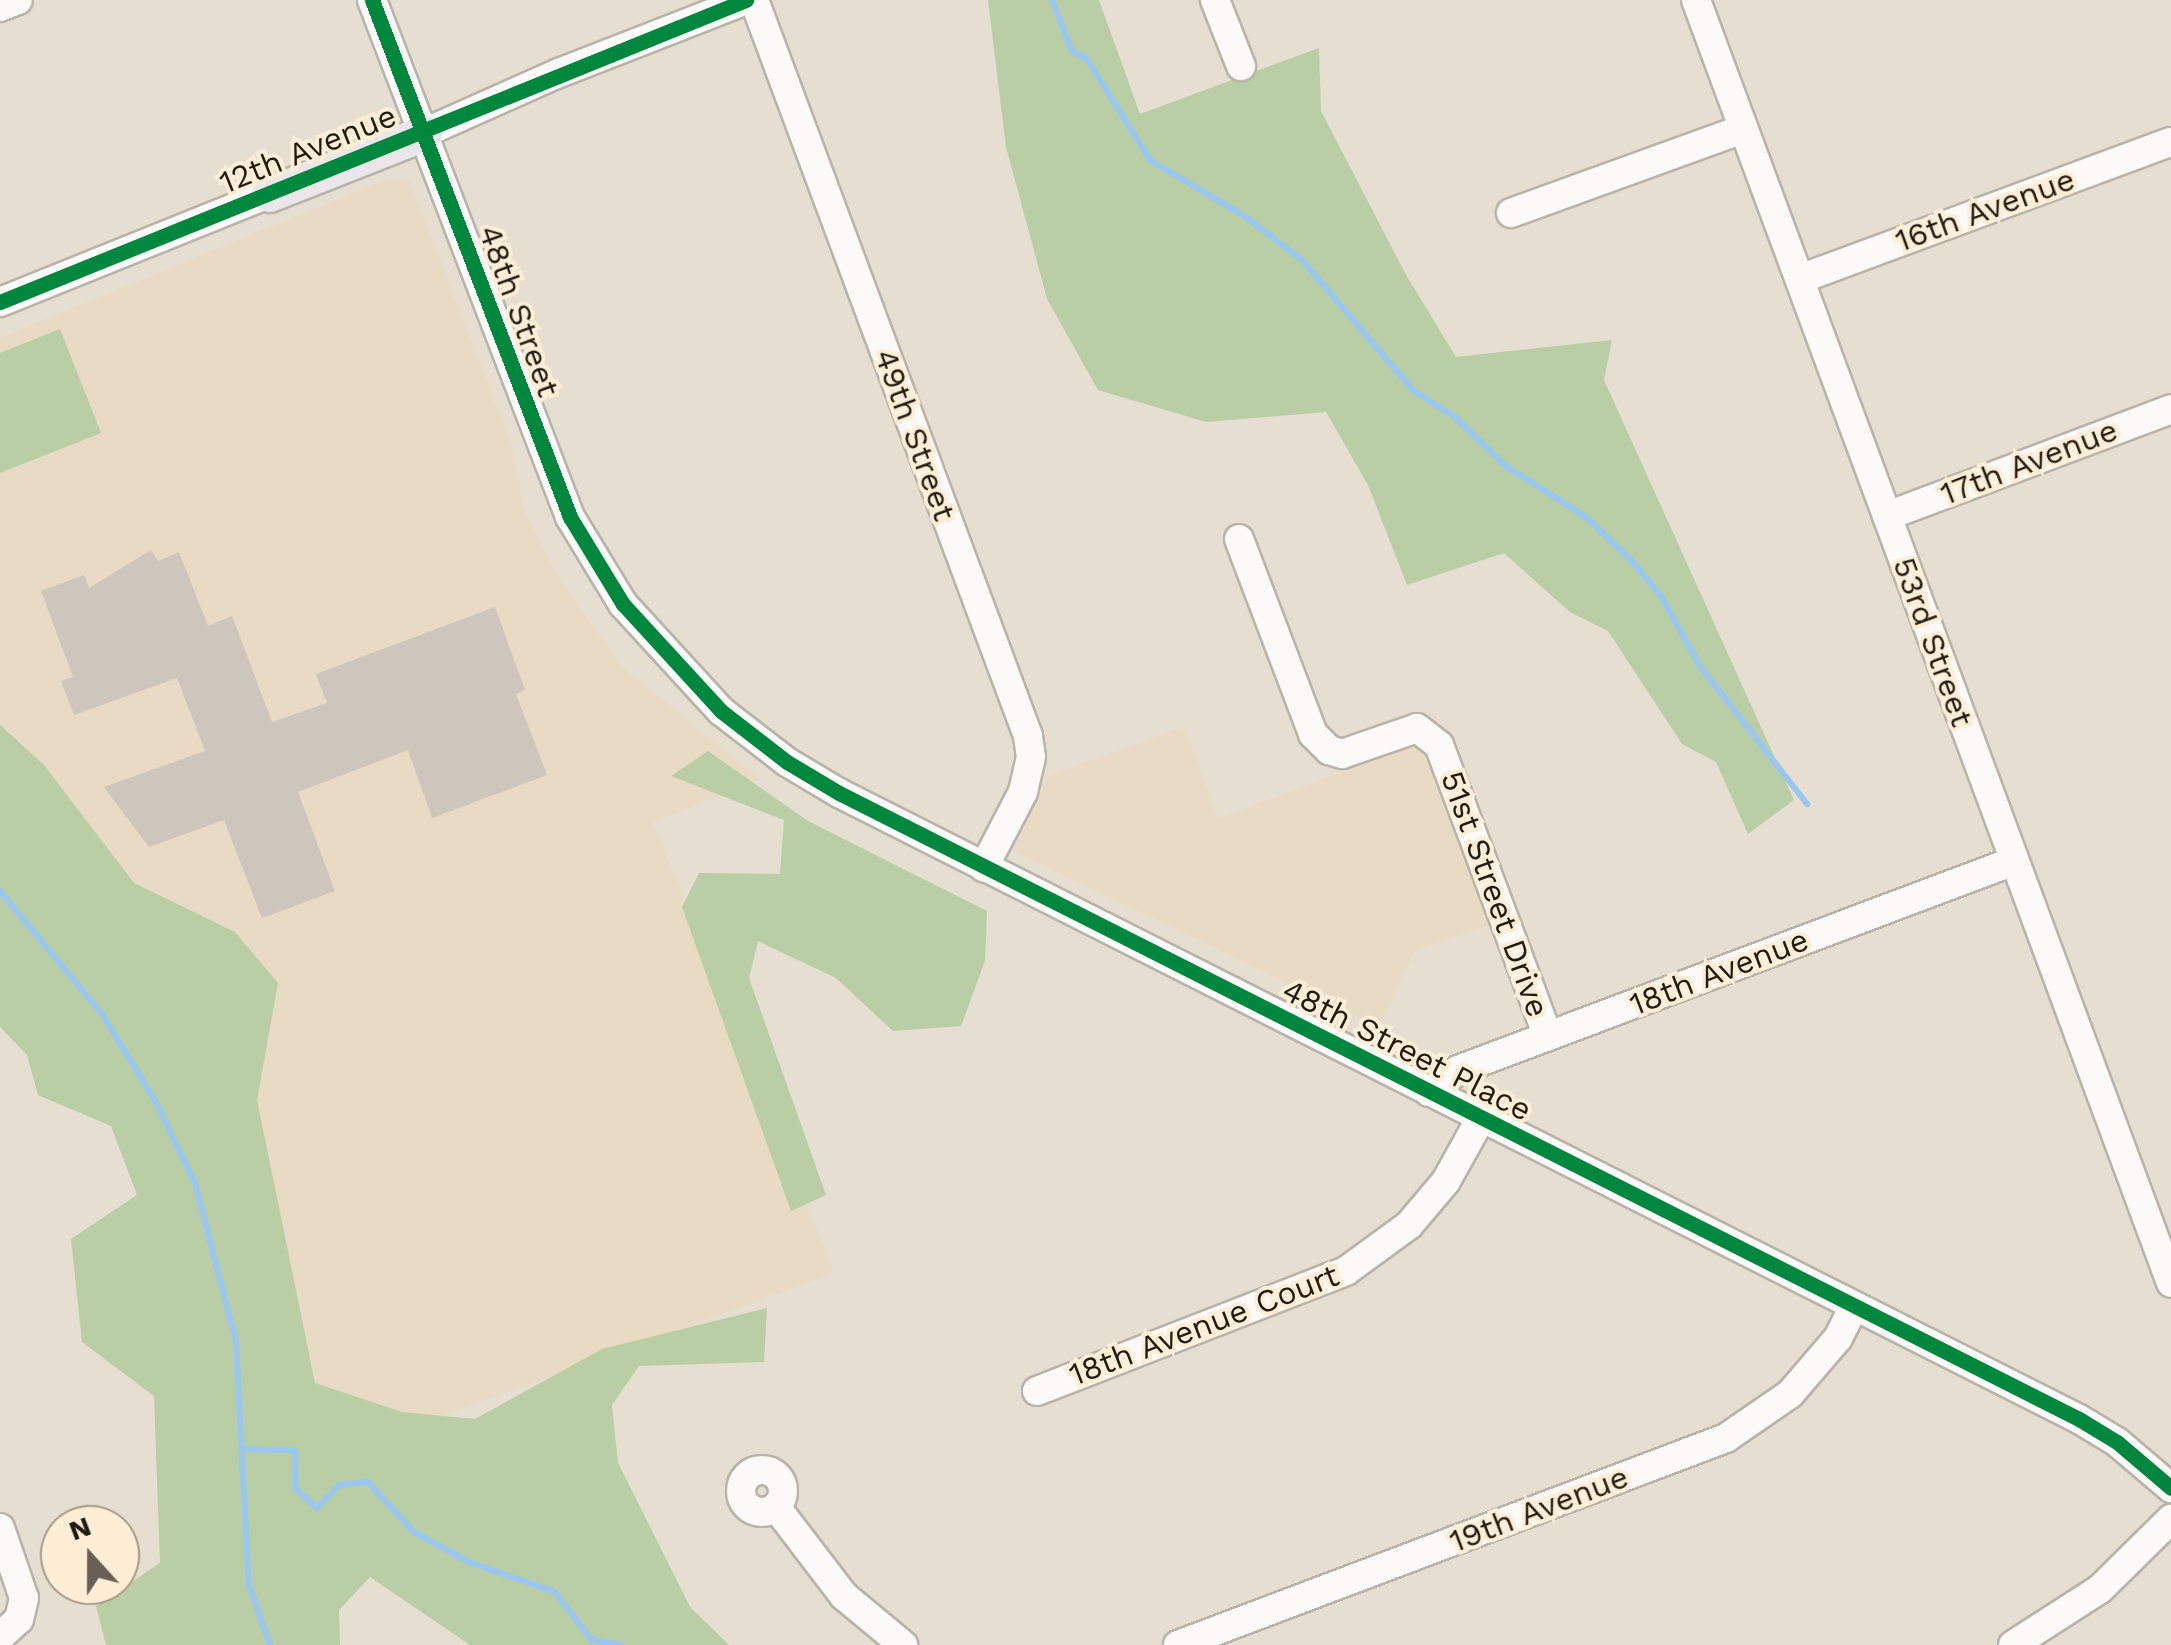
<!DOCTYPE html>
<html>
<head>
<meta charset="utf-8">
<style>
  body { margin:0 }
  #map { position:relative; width:2171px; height:1645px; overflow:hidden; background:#e6ded1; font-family:"Work Sans",sans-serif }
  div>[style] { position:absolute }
  .built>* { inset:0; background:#e8dac3 }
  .green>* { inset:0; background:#b9cea5 }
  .stream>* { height:6px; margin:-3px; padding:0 3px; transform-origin:3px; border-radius:3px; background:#99c7f0 }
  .building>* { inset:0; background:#cec5bd }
  .roads { filter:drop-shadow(2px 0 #b9b3a9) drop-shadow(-2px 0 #b9b3a9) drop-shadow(0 2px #b9b3a9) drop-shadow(0 -2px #b9b3a9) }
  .minor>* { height:28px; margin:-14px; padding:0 14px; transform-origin:14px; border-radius:14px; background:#fbfaf8 }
  .minor>.ring { margin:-14px; padding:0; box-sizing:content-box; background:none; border:28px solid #fbfaf8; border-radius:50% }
  .major>* { height:35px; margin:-17.5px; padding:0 17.5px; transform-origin:17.5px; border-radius:17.5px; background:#eae6e9 }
  .cycleway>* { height:15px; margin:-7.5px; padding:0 7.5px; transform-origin:7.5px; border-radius:7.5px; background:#00873e }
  span { translate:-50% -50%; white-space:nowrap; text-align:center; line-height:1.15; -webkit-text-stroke:8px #fdeed5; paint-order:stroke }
  .street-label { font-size:32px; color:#211c13 }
  .north { position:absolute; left:40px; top:1505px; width:100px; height:100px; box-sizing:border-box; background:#fdeed5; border:2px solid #a59a87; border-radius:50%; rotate:339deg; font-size:28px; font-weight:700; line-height:40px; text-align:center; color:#211c13 }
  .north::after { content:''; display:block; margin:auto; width:35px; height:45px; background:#666056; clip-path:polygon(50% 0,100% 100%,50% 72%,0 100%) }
</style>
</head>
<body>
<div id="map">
  <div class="built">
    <div style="clip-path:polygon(388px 179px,410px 182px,511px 444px,523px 507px,557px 575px,623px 668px,760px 779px,653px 822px,834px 1273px,264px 1480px,0 796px,0 338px)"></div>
    <div style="clip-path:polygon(1184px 727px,1218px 819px,1419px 743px,1490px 925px,1415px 950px,1379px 1027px,1014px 851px,1048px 776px)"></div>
  </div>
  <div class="green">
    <div style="clip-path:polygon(988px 0,1099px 0,1140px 114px,1319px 48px,1321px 111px,1406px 275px,1456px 357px,1612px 340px,1604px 380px,1794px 800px,1748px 834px,1716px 762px,1682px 744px,1608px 631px,1570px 612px,1504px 553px,1407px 585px,1368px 485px,1326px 412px,1206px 422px,1098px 390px,1047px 299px,1006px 147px)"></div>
    <div style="clip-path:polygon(60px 329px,101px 433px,0 473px,0 353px)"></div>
    <div style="clip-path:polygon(0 725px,44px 765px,134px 883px,235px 932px,278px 983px,257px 1100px,315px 1383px,402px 1412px,475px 1419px,602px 1349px,767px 1308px,764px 1362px,639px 1366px,612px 1405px,618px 1463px,690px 1607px,729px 1645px,470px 1645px,370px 1577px,339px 1610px,340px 1645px,106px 1645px,96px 1606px,160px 1563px,154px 1396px,82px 1342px,71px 1239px,137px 1195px,111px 1126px,38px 1095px,27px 1055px,0 1027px)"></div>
    <div style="clip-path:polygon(708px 751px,808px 821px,987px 911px,985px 961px,961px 1026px,893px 1031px,836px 978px,758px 941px,749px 978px,826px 1195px,791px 1211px,682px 907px,699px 873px,780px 874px,784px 820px,671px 776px)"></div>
  </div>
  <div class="stream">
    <div style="left:1052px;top:0;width:55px;rotate:68.6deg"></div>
    <div style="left:1072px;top:51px;width:17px;rotate:28deg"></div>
    <div style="left:1087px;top:59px;width:119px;rotate:58deg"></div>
    <div style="left:1150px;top:160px;width:112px;rotate:30.7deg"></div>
    <div style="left:1246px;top:217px;width:71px;rotate:37.5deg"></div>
    <div style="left:1302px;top:260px;width:171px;rotate:49.5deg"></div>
    <div style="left:1413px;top:390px;width:51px;rotate:33.1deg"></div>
    <div style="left:1456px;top:418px;width:71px;rotate:43.9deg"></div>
    <div style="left:1507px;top:467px;width:93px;rotate:32.3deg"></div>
    <div style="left:1586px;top:517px;width:62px;rotate:43.7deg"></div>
    <div style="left:1631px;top:560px;width:47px;rotate:50.2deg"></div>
    <div style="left:1661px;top:596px;width:80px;rotate:60.9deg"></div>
    <div style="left:1700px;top:666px;width:175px;rotate:52.2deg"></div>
    <div style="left:0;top:891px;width:160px;rotate:50.3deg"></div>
    <div style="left:102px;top:1014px;width:103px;rotate:58.5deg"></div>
    <div style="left:156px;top:1102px;width:90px;rotate:64.3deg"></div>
    <div style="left:195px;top:1183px;width:163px;rotate:75.5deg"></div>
    <div style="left:236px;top:1341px;width:244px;rotate:87deg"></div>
    <div style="left:249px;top:1585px;width:64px;rotate:70.7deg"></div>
    <div style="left:242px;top:1449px;width:53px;rotate:1.1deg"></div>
    <div style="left:295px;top:1450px;width:39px;rotate:89deg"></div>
    <div style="left:296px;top:1489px;width:28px;rotate:42deg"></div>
    <div style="left:317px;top:1508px;width:32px;rotate:-46deg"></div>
    <div style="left:339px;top:1485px;width:29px;rotate:-6deg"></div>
    <div style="left:368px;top:1482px;width:68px;rotate:47.4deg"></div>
    <div style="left:414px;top:1532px;width:63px;rotate:28.6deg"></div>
    <div style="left:469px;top:1562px;width:91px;rotate:19.2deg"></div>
    <div style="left:555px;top:1592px;width:61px;rotate:52.4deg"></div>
    <div style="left:592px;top:1640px;width:29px;rotate:10deg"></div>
  </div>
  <div class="building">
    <div style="clip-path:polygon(151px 550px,158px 561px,179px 552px,208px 626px,232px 616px,272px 722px,327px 703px,316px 674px,495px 607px,525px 690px,516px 694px,547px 775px,432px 818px,408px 750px,298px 792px,335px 891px,262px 918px,224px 820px,149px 847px,104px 787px,205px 751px,177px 678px,74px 715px,61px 681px,73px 677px,41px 591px,84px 575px,89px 588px)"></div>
  </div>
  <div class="roads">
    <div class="minor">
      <div style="left:372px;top:0;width:554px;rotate:69.04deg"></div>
      <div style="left:570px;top:517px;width:102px;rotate:58.7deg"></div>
      <div style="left:623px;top:604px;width:145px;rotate:47.5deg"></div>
      <div style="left:721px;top:711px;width:83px;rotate:37.7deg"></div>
      <div style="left:787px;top:762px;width:61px;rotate:30.8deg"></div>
      <div style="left:839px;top:793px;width:1389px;rotate:26.79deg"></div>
      <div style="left:2079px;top:1419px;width:44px;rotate:31.2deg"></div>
      <div style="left:2117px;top:1442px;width:71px;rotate:40.4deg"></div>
      <div style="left:754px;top:0;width:785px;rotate:69.58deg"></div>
      <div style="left:1028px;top:736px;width:21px;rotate:82deg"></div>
      <div style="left:1031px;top:757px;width:36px;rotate:103deg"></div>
      <div style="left:1023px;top:792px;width:85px;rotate:117.5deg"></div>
      <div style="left:1215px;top:0;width:71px;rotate:68.5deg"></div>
      <div style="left:1696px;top:0;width:1368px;rotate:69.68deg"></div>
      <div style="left:0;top:7px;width:19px;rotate:-21deg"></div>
      <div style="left:424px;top:133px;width:148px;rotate:-24deg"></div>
      <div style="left:559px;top:73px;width:201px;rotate:-21.3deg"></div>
      <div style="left:1511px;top:213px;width:247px;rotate:-19.9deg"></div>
      <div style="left:1800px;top:279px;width:395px;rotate:-20.3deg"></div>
      <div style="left:0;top:302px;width:290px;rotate:-21.9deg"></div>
      <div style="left:1887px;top:516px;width:303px;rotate:-20.6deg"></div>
      <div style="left:1239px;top:539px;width:209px;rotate:69.2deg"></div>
      <div style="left:1313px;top:734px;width:23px;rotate:45deg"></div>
      <div style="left:1329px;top:750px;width:14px;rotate:17deg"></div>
      <div style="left:1342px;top:754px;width:79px;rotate:-19.1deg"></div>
      <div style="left:1417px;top:728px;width:28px;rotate:38deg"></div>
      <div style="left:1439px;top:745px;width:311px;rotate:69.5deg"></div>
      <div style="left:1429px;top:1092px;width:36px;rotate:-37deg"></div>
      <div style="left:1458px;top:1070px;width:594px;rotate:-20.6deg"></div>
      <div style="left:1037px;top:1391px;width:331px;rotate:-21.2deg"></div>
      <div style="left:1346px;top:1271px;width:78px;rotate:-36.1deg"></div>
      <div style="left:1409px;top:1225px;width:57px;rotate:-49.9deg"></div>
      <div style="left:1446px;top:1181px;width:72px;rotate:-60.9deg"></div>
      <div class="ring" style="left:741px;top:1470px;width:14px;height:14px"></div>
      <div style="left:776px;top:1507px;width:112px;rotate:52.6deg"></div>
      <div style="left:844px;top:1596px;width:77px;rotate:39.7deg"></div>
      <div style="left:0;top:1528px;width:74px;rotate:71.1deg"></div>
      <div style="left:24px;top:1598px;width:22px;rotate:103deg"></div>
      <div style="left:19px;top:1619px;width:26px;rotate:137deg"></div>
      <div style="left:1178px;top:1645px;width:586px;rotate:-20.69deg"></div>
      <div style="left:1726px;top:1438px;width:78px;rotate:-34.5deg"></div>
      <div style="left:1790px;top:1394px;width:74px;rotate:-49.4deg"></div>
      <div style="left:1838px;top:1338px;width:34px;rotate:-63deg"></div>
      <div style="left:2013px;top:1645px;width:103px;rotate:-32.8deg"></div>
      <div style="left:2100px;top:1589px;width:100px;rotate:-44.6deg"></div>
    </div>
    <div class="major">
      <div style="left:269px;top:194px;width:167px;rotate:-21.5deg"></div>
    </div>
  </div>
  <div class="cycleway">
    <div style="left:372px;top:0;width:554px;rotate:69.04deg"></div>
    <div style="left:570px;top:517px;width:102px;rotate:58.7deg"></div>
    <div style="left:623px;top:604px;width:145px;rotate:47.5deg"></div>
    <div style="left:721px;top:711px;width:83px;rotate:37.7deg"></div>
    <div style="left:787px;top:762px;width:61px;rotate:30.8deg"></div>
    <div style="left:839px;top:793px;width:1389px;rotate:26.79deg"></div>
    <div style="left:2079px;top:1419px;width:44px;rotate:31.2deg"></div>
    <div style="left:2117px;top:1442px;width:71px;rotate:40.4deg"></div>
    <div style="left:0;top:302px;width:805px;rotate:-22.04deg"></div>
  </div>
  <div class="street-label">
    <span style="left:308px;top:149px;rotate:-22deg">12th Avenue</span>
    <span style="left:1985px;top:210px;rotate:-20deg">16th Avenue</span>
    <span style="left:519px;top:311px;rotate:70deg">48th Street</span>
    <span style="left:915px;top:435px;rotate:70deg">49th Street</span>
    <span style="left:2029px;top:462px;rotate:-21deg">17th Avenue</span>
    <span style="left:1933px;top:642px;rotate:70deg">53rd Street</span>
    <span style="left:1495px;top:894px;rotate:70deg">51st Street Drive</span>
    <span style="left:1719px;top:972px;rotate:-21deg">18th Avenue</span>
    <span style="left:1407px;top:1050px;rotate:27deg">48th Street Place</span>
    <span style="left:1204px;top:1325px;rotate:-21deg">18th Avenue Court</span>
    <span style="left:1539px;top:1509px;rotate:-21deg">19th Avenue</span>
  </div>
  <div class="north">N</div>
</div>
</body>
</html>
